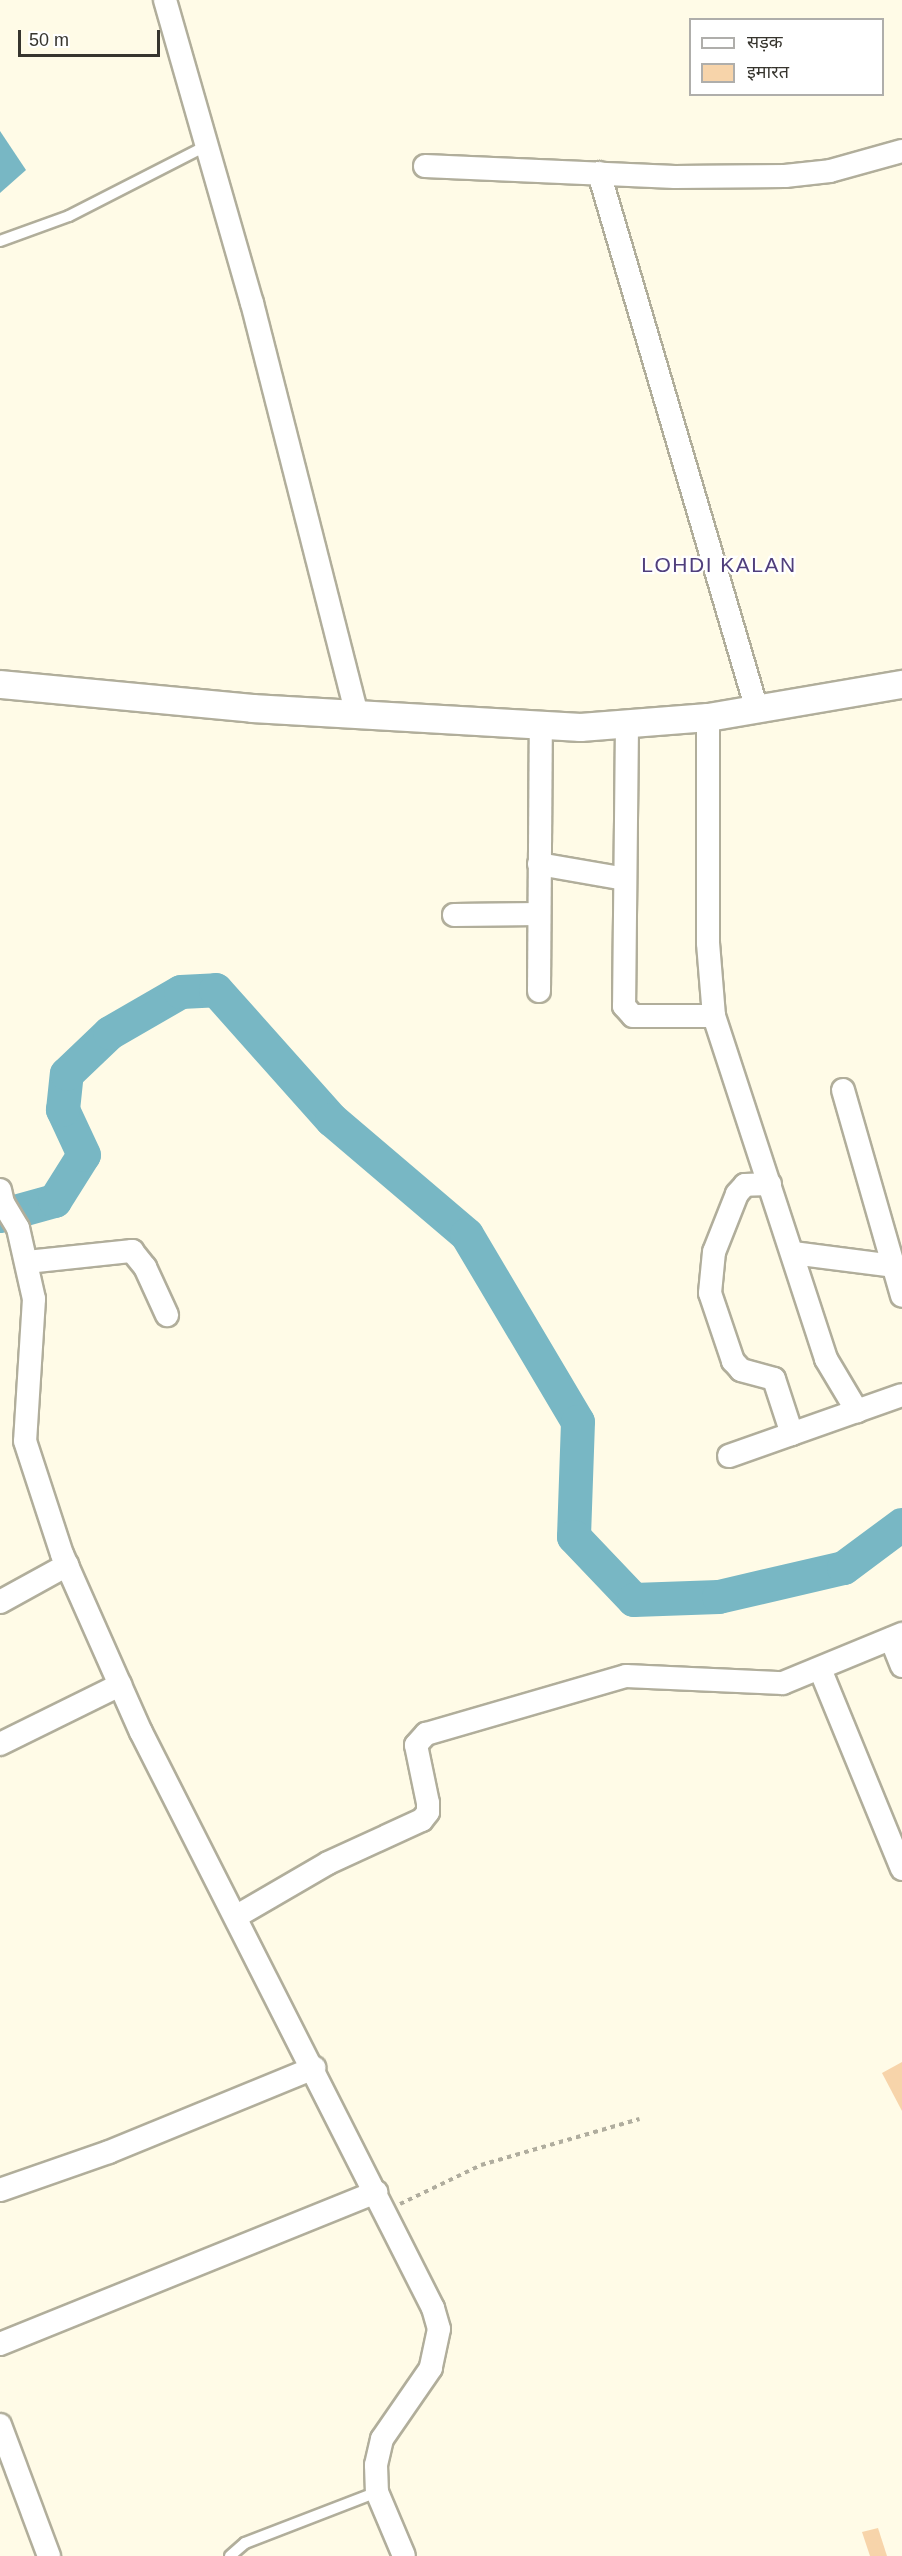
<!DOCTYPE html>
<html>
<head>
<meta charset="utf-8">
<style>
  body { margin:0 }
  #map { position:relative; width:902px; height:2556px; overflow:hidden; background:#fffbe7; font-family:Arial,"Noto Sans Devanagari",sans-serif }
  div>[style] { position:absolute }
  .water>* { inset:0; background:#78b7c4 }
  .river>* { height:34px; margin:-17px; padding:0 17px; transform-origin:17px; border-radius:17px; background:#78b7c4 }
  .building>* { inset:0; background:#f7d4aa }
  .path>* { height:4px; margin-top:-2px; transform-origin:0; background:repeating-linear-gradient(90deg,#b0ad9e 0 4.5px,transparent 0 9px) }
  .roads { filter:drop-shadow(2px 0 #b1ae9b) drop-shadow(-2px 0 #b1ae9b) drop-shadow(0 2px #b1ae9b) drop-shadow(0 -2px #b1ae9b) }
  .service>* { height:10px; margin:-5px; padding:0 5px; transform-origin:5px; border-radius:5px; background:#fff }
  .minor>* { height:22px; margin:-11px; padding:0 11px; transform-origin:11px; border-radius:11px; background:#fff }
  .tertiary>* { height:27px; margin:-13.5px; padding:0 13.5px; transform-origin:13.5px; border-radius:13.5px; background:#fff }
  span { translate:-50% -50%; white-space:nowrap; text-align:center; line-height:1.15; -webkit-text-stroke:4.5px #fff; paint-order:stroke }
  .quarter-label { font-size:21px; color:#503f7c; letter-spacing:1.5px }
  .legend { position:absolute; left:689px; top:18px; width:195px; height:78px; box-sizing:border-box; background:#fff; border:2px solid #afaeab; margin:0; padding:8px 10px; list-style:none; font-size:18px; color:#37352e }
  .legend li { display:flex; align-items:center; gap:12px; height:30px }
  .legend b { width:30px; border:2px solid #afaeab }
  .scale { position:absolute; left:18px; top:30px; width:142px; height:27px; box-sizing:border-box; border:3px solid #37352e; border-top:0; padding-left:8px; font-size:18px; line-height:21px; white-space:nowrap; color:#37352e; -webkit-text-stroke:4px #fff; paint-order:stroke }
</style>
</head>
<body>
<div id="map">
  <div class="water">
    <div style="clip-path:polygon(0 131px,26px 170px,0 193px)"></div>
  </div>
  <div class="river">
    <div style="left:0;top:1216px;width:57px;rotate:-15.3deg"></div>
    <div style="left:55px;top:1201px;width:54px;rotate:-57.8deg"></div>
    <div style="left:84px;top:1155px;width:50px;rotate:-115deg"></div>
    <div style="left:63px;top:1110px;width:36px;rotate:-84deg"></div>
    <div style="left:67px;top:1074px;width:59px;rotate:-43.6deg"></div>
    <div style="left:110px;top:1033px;width:82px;rotate:-30deg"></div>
    <div style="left:181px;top:992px;width:35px;rotate:-3deg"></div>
    <div style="left:216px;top:990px;width:174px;rotate:48.3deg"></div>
    <div style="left:332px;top:1120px;width:177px;rotate:40.4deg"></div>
    <div style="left:467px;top:1235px;width:217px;rotate:59.3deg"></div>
    <div style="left:578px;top:1422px;width:115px;rotate:92deg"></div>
    <div style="left:574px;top:1537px;width:87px;rotate:46.4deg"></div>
    <div style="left:634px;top:1600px;width:85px;rotate:-2deg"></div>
    <div style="left:719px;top:1597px;width:128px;rotate:-13.1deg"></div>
    <div style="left:844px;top:1568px;width:72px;rotate:-36.6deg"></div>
  </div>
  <div class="building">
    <div style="clip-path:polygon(902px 2062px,902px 2111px,882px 2073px)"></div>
    <div style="clip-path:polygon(878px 2528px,887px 2556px,870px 2556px,862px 2532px)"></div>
  </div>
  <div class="path">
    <div style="left:400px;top:2204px;width:90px;rotate:-25.7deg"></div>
    <div style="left:481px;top:2165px;width:165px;rotate:-16.2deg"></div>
  </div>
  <div class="roads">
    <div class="service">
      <div style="left:0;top:241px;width:73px;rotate:-19.9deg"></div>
      <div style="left:69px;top:216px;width:154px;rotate:-27.1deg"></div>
      <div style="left:230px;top:2556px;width:20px;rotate:-41deg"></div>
      <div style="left:245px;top:2543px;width:142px;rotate:-21.1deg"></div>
    </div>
    <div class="minor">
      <div style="left:165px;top:0;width:315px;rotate:74deg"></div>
      <div style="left:252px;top:303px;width:426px;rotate:75.7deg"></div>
      <div style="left:425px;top:166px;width:250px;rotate:2.5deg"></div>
      <div style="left:675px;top:177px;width:110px;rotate:-0.5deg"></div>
      <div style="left:785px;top:176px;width:45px;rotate:-6.3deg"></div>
      <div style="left:830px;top:171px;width:75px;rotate:-15.5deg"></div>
      <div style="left:599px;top:173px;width:560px;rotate:73.6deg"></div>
      <div style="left:708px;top:717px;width:226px;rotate:90deg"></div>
      <div style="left:708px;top:943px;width:73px;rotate:85.3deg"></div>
      <div style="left:714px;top:1016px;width:361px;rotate:71.9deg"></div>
      <div style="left:826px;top:1359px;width:61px;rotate:59.2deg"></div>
      <div style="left:627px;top:725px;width:281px;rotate:90.6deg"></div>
      <div style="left:624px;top:1006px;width:13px;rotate:48deg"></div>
      <div style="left:633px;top:1016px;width:81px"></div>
      <div style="left:539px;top:864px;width:87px;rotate:9.9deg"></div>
      <div style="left:454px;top:915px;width:85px;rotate:-0.7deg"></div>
      <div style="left:539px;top:991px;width:266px;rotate:-89.6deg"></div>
      <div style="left:843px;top:1090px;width:214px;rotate:74deg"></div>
      <div style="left:770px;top:1184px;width:25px;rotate:178deg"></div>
      <div style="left:745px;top:1185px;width:12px;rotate:132deg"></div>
      <div style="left:737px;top:1194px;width:62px;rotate:111.6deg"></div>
      <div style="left:714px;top:1252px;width:41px;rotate:95.6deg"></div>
      <div style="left:710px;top:1293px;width:72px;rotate:71.3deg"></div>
      <div style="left:733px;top:1361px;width:12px;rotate:48deg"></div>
      <div style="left:741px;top:1370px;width:34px;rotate:15deg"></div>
      <div style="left:774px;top:1379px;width:58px;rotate:71.9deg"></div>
      <div style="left:0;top:1190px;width:13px;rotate:77deg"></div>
      <div style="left:3px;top:1203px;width:29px;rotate:59deg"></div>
      <div style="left:18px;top:1228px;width:73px;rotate:77.3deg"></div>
      <div style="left:34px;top:1299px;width:142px;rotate:93.6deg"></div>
      <div style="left:25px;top:1441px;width:119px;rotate:71.9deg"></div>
      <div style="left:62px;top:1554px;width:195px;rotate:66.1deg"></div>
      <div style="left:141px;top:1732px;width:646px;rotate:63.12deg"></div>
      <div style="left:433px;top:2308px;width:22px;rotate:74deg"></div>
      <div style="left:439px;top:2329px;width:40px;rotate:102deg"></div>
      <div style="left:431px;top:2368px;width:86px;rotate:124.6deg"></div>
      <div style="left:382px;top:2439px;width:27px;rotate:103deg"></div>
      <div style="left:376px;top:2465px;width:27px;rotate:88deg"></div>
      <div style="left:377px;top:2492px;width:69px;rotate:67.1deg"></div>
      <div style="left:793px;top:1253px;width:103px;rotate:7.3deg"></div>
      <div style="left:27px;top:1262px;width:106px;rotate:-6deg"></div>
      <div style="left:132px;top:1251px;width:21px;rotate:51deg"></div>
      <div style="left:145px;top:1267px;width:53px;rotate:65.4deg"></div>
      <div style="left:729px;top:1456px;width:183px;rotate:-19.4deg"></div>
      <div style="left:0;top:1602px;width:77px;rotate:-28.9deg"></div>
      <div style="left:891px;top:1639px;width:29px;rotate:68deg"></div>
      <div style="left:820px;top:1669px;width:216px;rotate:67.7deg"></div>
      <div style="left:0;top:1744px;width:134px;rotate:-26.2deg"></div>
      <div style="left:237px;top:1916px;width:105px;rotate:-30.2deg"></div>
      <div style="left:328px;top:1863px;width:103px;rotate:-24.6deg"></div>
      <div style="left:422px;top:1820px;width:10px;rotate:-53deg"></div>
      <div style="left:428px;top:1812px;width:9px;rotate:-90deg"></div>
      <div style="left:428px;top:1803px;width:59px;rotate:-101.7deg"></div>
      <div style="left:416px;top:1745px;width:15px;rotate:-48deg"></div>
      <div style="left:426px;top:1734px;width:208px;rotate:-16.2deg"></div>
      <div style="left:626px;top:1676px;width:157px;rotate:2.6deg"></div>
      <div style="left:783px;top:1683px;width:129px;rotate:-22.4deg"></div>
      <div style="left:0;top:2190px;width:115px;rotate:-19.2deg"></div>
      <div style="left:109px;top:2152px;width:222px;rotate:-22.3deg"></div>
      <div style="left:0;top:2344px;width:406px;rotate:-22deg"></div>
      <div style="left:0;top:2425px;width:140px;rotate:69.5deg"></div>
    </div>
    <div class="tertiary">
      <div style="left:0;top:684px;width:253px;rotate:5.4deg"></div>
      <div style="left:252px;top:708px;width:329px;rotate:3.3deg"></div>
      <div style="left:580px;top:727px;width:128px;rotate:-4.5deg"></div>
      <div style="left:708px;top:717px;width:197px;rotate:-9.7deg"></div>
    </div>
  </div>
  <div class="quarter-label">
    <span style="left:719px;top:565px">LOHDI KALAN</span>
  </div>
  <ul class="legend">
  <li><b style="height:8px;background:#fff"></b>सड़क</li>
  <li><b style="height:16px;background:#f7d4aa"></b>इमारत</li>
  </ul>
  <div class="scale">50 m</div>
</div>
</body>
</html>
